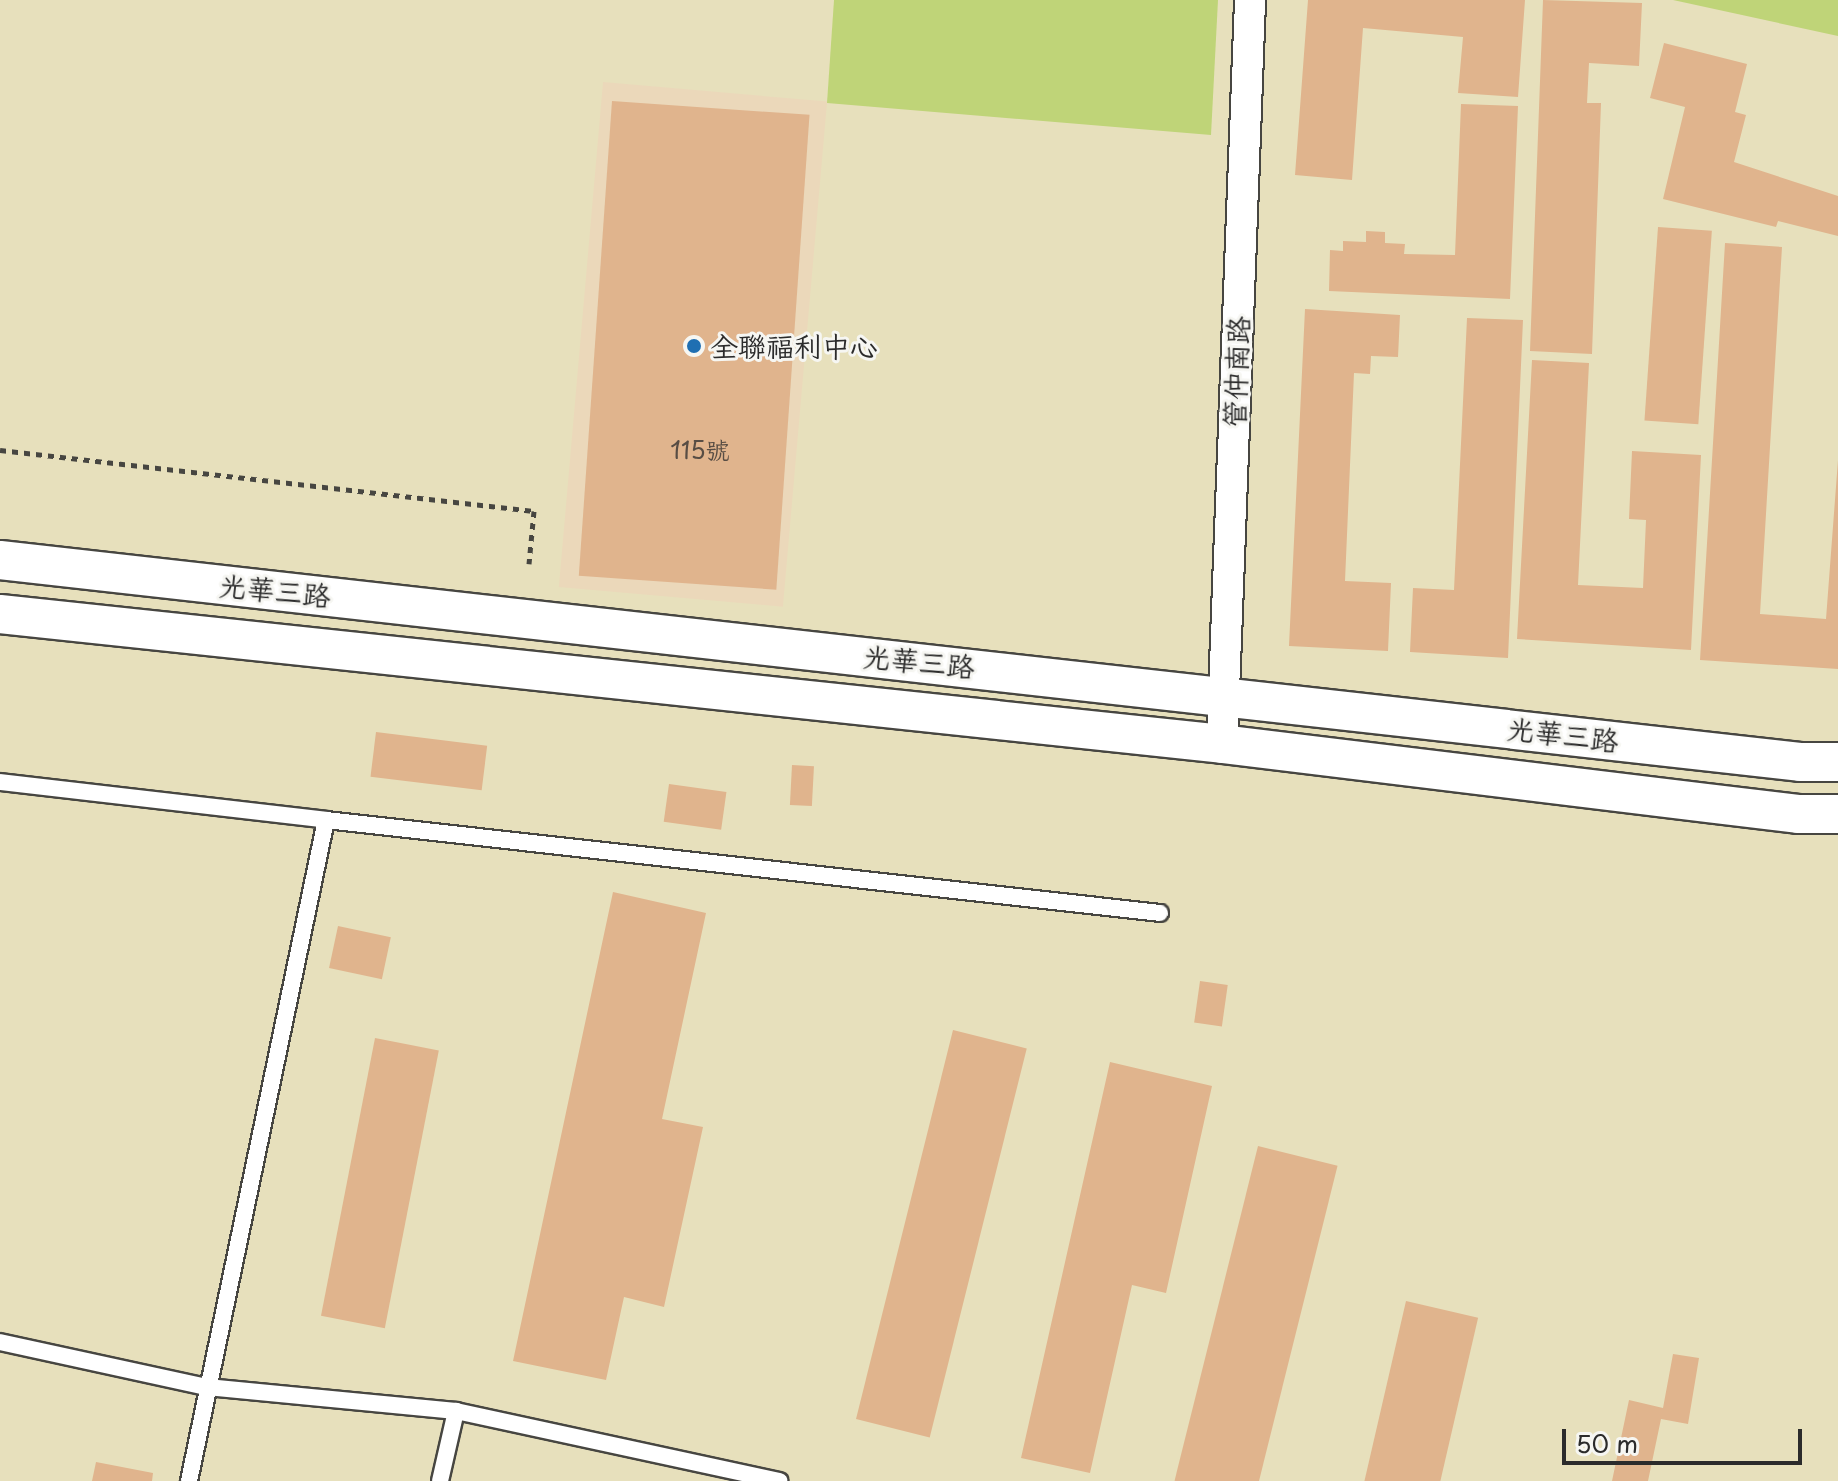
<!DOCTYPE html>
<html>
<head>
<meta charset="utf-8">
<style>
  body { margin:0 }
  #map { position:relative; width:1838px; height:1481px; overflow:hidden; background:#e7e0bc; font-family:"Playpen Sans","LXGW WenKai TC",sans-serif }
  div>[style] { position:absolute }
  .built>* { inset:0; background:#ebd8ba; transform-origin:0 0 }
  .green>* { inset:0; background:#bfd478 }
  .building>* { inset:0; background:#e0b48d; transform-origin:0 0 }
  .path>* { height:5px; margin-top:-2.5px; transform-origin:0; background:repeating-linear-gradient(90deg,#474641 0 6px,transparent 0 12px) }
  .roads { filter:drop-shadow(2px 0 #474641) drop-shadow(-2px 0 #474641) drop-shadow(0 2px #474641) drop-shadow(0 -2px #474641) }
  .service>* { height:16px; margin:-8px; padding:0 8px; transform-origin:8px; border-radius:8px; background:#fff }
  .minor>* { height:30px; margin:-15px; padding:0 15px; transform-origin:15px; border-radius:15px; background:#fff }
  .tertiary>* { height:38px; margin:-19px; padding:0 19px; transform-origin:19px; border-radius:19px; background:#fff }
  .dots>* { width:22px; height:22px; translate:-50% -50%; box-sizing:border-box; border:4px solid #f6f6f2; border-radius:50% }
  span { translate:-50% -50%; white-space:nowrap; text-align:center; line-height:1.15; -webkit-text-stroke:6px #f6f6f2; paint-order:stroke }
  .number-label { font-size:24px; color:#584d44 }
  .number-label span { -webkit-text-stroke-width:0 }
  .poi-label { font-size:28px; color:#2b2b2b }
  .left { translate:0 -50%; text-align:left }
  .street-label { font-size:28px; color:#2b2b2b }
  .scale { position:absolute; left:1562px; top:1429px; width:240px; height:36px; box-sizing:border-box; border:4px solid #2b2b2b; border-top:0; padding-left:10px; font-size:24px; line-height:28px; white-space:nowrap; color:#2b2b2b; -webkit-text-stroke:6px #f6f6f2; paint-order:stroke }
</style>
</head>
<body>
<div id="map">
  <div class="built">
    <div style="left:603px;top:82px;width:225px;height:507px;rotate:5deg"></div>
  </div>
  <div class="green">
    <div style="clip-path:polygon(834px 0,1218px 0,1211px 135px,827px 103px)"></div>
    <div style="clip-path:polygon(1673px 0,1838px 0,1838px 36px)"></div>
  </div>
  <div class="building">
    <div style="clip-path:polygon(1308px 0,1525px 0,1518px 97px,1458px 93px,1463px 37px,1363px 28px,1352px 180px,1295px 175px)"></div>
    <div style="clip-path:polygon(1543px 0,1642px 3px,1639px 66px,1589px 63px,1587px 103px,1601px 103px,1592px 354px,1530px 351px)"></div>
    <div style="clip-path:polygon(1664px 43px,1747px 64px,1735px 112px,1746px 115px,1734px 162px,1838px 196px,1838px 236px,1778px 221px,1776px 227px,1663px 199px,1685px 107px,1650px 98px)"></div>
    <div style="left:612px;top:101px;width:198px;height:476px;rotate:4deg"></div>
    <div style="clip-path:polygon(1461px 104px,1518px 106px,1510px 299px,1329px 291px,1330px 250px,1343px 251px,1343px 241px,1366px 242px,1366px 231px,1385px 232px,1385px 243px,1405px 244px,1404px 254px,1455px 255px)"></div>
    <div style="left:1658px;top:227px;width:54px;height:194px;rotate:4deg"></div>
    <div style="clip-path:polygon(1725px 243px,1782px 247px,1760px 614px,1826px 619px,1838px 460px,1838px 669px,1700px 660px)"></div>
    <div style="clip-path:polygon(1305px 309px,1400px 315px,1398px 357px,1371px 356px,1370px 374px,1354px 373px,1345px 581px,1391px 583px,1388px 651px,1289px 646px)"></div>
    <div style="clip-path:polygon(1467px 318px,1523px 320px,1508px 658px,1410px 652px,1413px 588px,1454px 590px)"></div>
    <div style="clip-path:polygon(1532px 360px,1589px 363px,1578px 585px,1643px 588px,1646px 520px,1629px 519px,1632px 451px,1701px 455px,1691px 650px,1517px 639px)"></div>
    <div style="left:376px;top:732px;width:112px;height:45px;rotate:7deg"></div>
    <div style="left:792px;top:765px;width:22px;height:40px;rotate:3deg"></div>
    <div style="left:669px;top:784px;width:58px;height:38px;rotate:8deg"></div>
    <div style="clip-path:polygon(613px 892px,706px 913px,662px 1119px,703px 1127px,664px 1307px,624px 1297px,606px 1380px,513px 1361px)"></div>
    <div style="left:338px;top:926px;width:54px;height:43px;rotate:12deg"></div>
    <div style="left:1200px;top:981px;width:28px;height:42px;rotate:8deg"></div>
    <div style="left:953px;top:1030px;width:76px;height:401px;rotate:14deg"></div>
    <div style="left:375px;top:1038px;width:65px;height:283px;rotate:11deg"></div>
    <div style="clip-path:polygon(1110px 1062px,1212px 1086px,1166px 1293px,1132px 1285px,1090px 1473px,1021px 1458px)"></div>
    <div style="left:1258px;top:1146px;width:82px;height:345px;rotate:14deg"></div>
    <div style="left:1406px;top:1301px;width:74px;height:185px;rotate:13deg"></div>
    <div style="clip-path:polygon(1673px 1354px,1699px 1358px,1688px 1424px,1661px 1419px,1648px 1481px,1612px 1481px,1629px 1400px,1663px 1408px)"></div>
    <div style="clip-path:polygon(96px 1462px,153px 1473px,152px 1481px,92px 1481px)"></div>
  </div>
  <div class="path">
    <div style="left:0;top:450px;width:537px;rotate:6.52deg"></div>
    <div style="left:534px;top:511px;width:53px;rotate:95.4deg"></div>
  </div>
  <div class="roads">
    <div class="service">
      <div style="left:0;top:782px;width:328px;rotate:6.6deg"></div>
      <div style="left:326px;top:820px;width:675px;rotate:101.71deg"></div>
      <div style="left:326px;top:820px;width:839px;rotate:6.36deg"></div>
      <div style="left:0;top:1342px;width:212px;rotate:12.3deg"></div>
      <div style="left:207px;top:1387px;width:250px;rotate:5.5deg"></div>
      <div style="left:456px;top:1411px;width:331px;rotate:12.2deg"></div>
      <div style="left:440px;top:1481px;width:72px;rotate:-77.1deg"></div>
    </div>
    <div class="minor">
      <div style="left:1222px;top:744px;width:745px;rotate:-87.84deg"></div>
    </div>
    <div class="tertiary">
      <div style="left:0;top:560px;width:1811px;rotate:6.4deg"></div>
      <div style="left:1800px;top:762px;width:38px"></div>
      <div style="left:0;top:614px;width:1229px;rotate:6.07deg"></div>
      <div style="left:1222px;top:744px;width:580px;rotate:6.93deg"></div>
      <div style="left:1798px;top:814px;width:40px"></div>
    </div>
  </div>
  <div class="dots">
    <div style="left:694px;top:346px;background:#1f6fb2"></div>
  </div>
  <div class="number-label">
    <span style="left:700px;top:450px">115號</span>
  </div>
  <div class="poi-label">
    <span class="left" style="left:710px;top:346px">全聯福利中心</span>
  </div>
  <div class="street-label">
    <span style="left:1236px;top:372px;rotate:-88deg">管仲南路</span>
    <span style="left:275px;top:590px;rotate:6deg">光華三路</span>
    <span style="left:919px;top:661px;rotate:6deg">光華三路</span>
    <span style="left:1563px;top:734px;rotate:7deg">光華三路</span>
  </div>
  <div class="scale">50 m</div>
</div>
</body>
</html>
